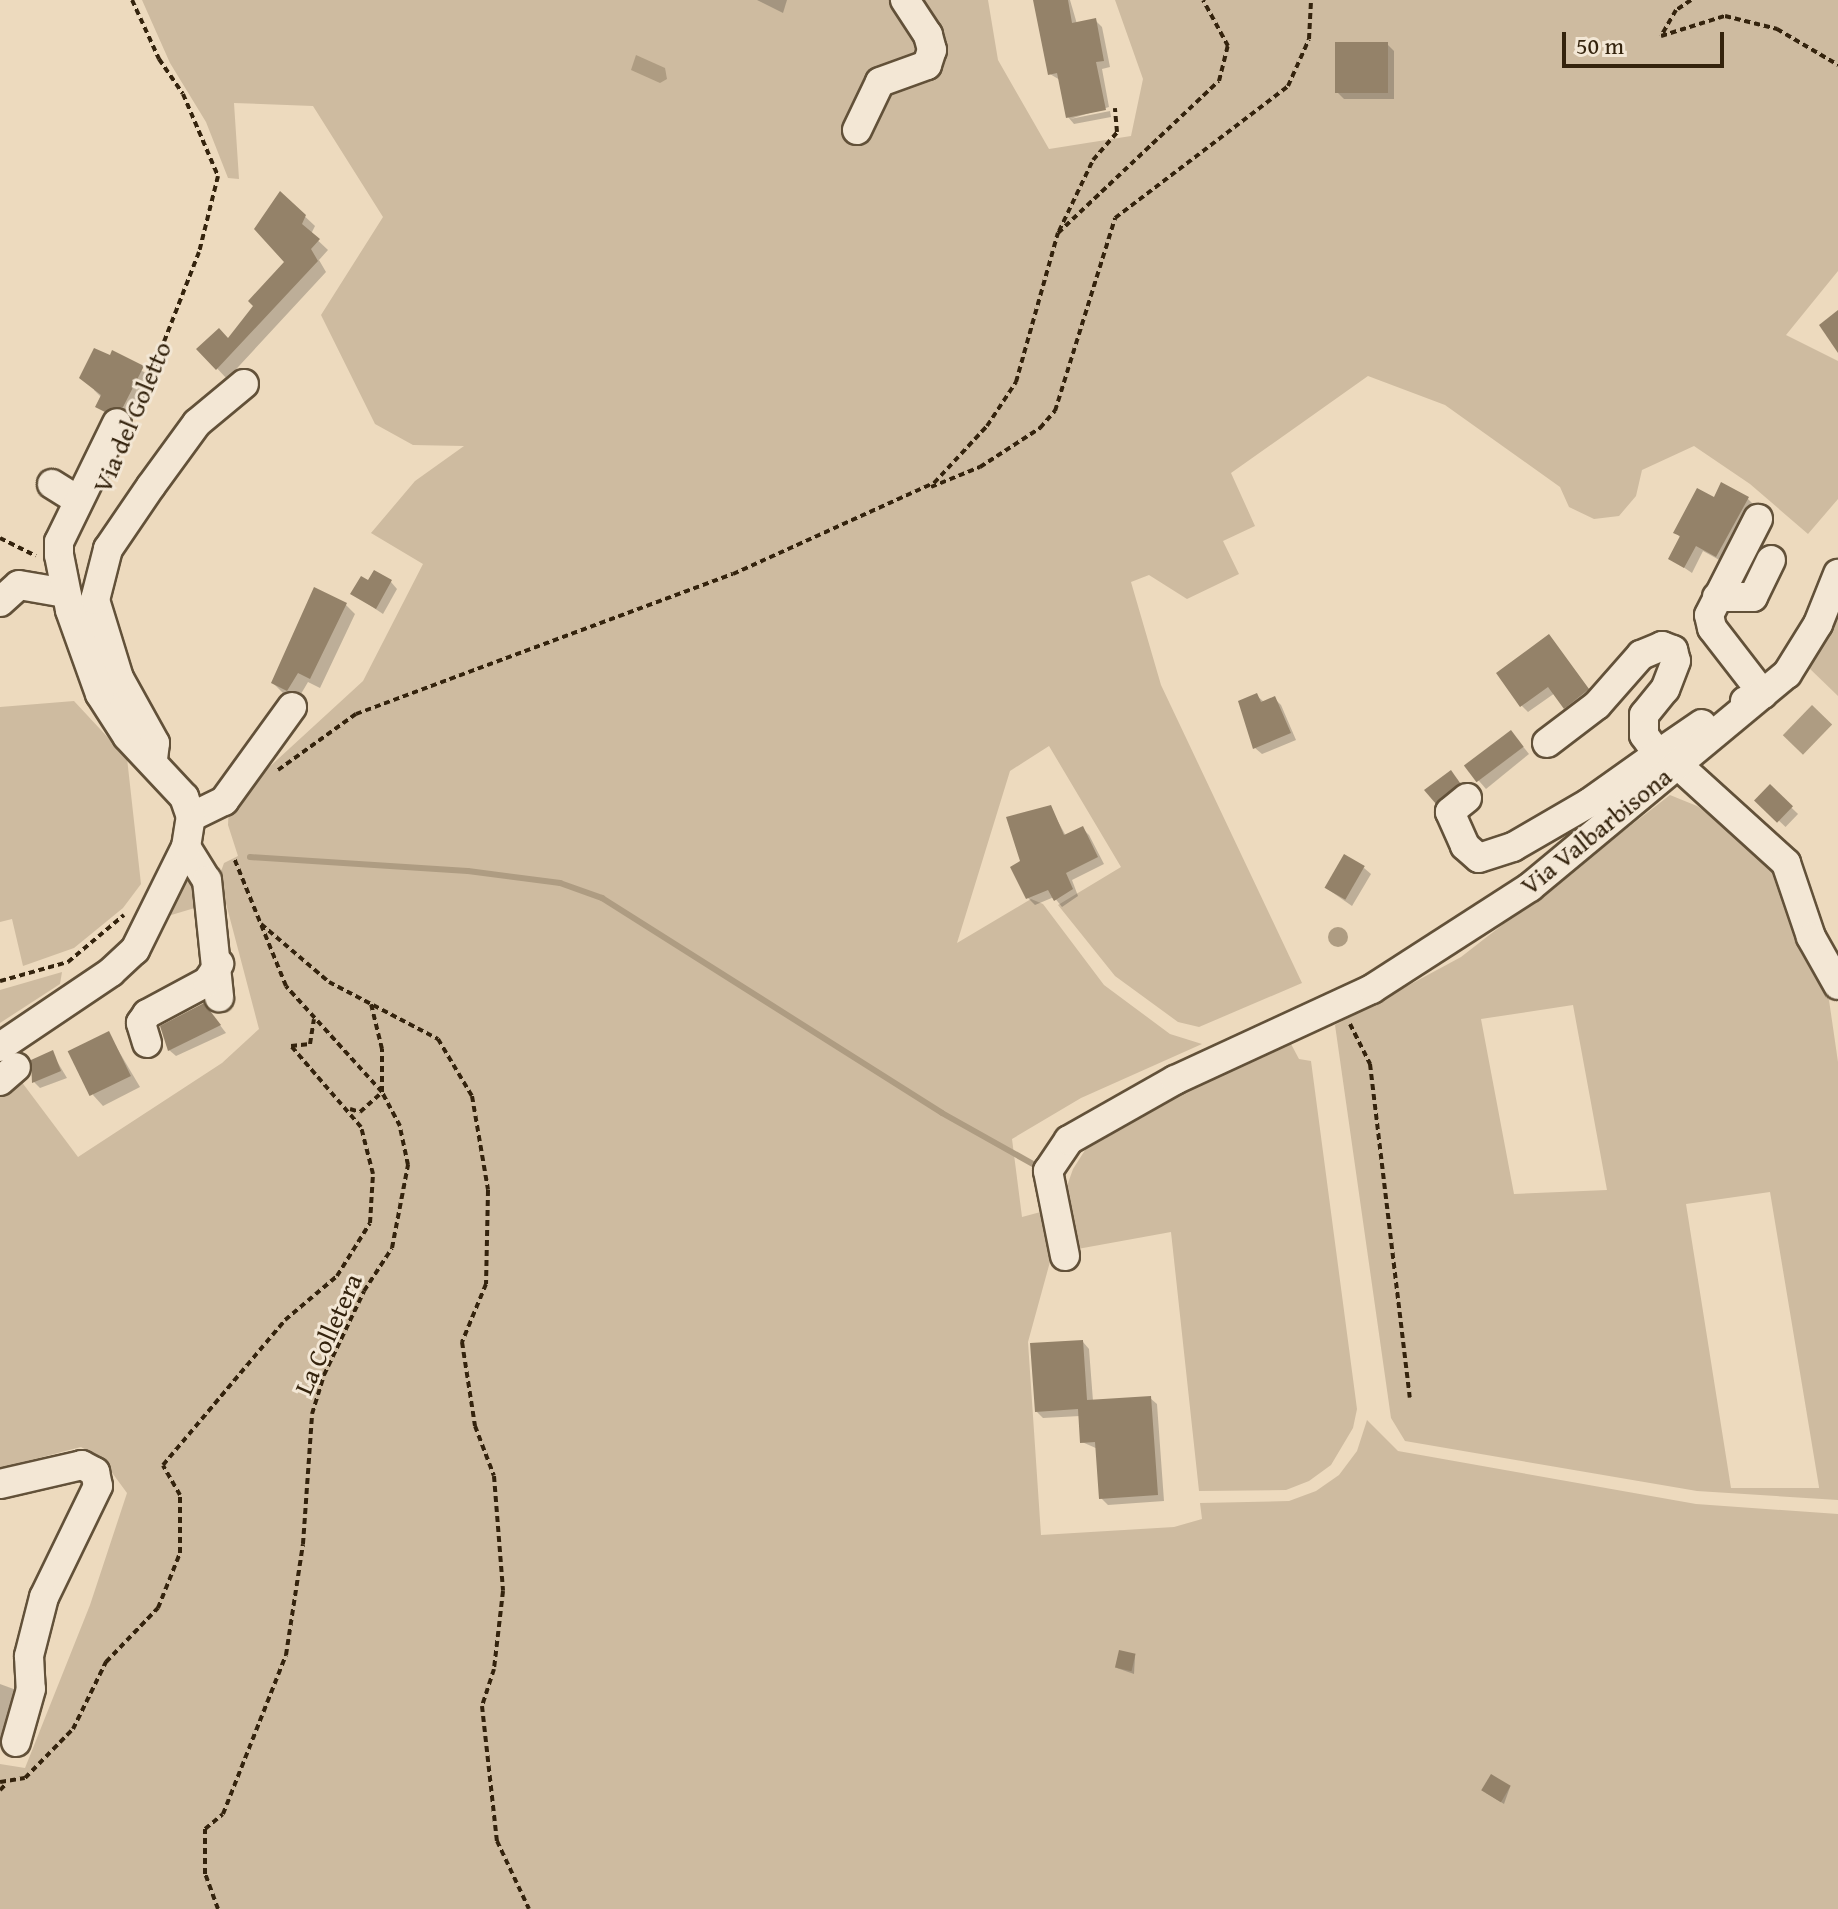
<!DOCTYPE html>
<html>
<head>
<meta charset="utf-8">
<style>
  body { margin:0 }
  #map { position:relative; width:1838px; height:1909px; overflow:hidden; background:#eddabe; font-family:"Gentium Book Plus",serif }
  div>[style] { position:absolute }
  .green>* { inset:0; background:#cebba0 }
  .water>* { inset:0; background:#ae9c82; transform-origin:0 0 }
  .round { border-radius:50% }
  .shadow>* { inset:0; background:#0003; transform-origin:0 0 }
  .stream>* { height:6px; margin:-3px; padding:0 3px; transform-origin:3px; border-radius:3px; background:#ae9c82 }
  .building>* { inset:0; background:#948269; transform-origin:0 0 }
  .path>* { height:4px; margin-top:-2px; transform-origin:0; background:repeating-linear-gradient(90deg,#34230d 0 6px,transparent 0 10px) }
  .roads { filter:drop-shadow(2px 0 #625139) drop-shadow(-2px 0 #625139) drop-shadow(0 2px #625139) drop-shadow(0 -2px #625139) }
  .minor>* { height:28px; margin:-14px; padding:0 14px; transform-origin:14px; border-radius:14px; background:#f3e7d5 }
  span { translate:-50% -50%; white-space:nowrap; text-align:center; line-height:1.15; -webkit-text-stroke:6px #f3e7d5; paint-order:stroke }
  .street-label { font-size:26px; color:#34230d }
  .scale { position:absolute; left:1562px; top:32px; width:162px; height:36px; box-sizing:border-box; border:4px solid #34230d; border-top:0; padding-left:10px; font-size:24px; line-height:28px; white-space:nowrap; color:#34230d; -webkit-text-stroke:6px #f3e7d5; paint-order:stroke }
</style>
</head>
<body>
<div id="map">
  <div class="green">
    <div style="clip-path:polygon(142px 0,988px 0,998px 60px,1049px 149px,1131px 136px,1143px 79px,1115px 0,1838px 0,1838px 271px,1786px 335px,1838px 361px,1838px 499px,1808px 534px,1750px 484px,1694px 446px,1642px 470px,1636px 496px,1619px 516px,1594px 519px,1569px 507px,1560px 487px,1445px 405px,1368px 376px,1231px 473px,1255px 526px,1223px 541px,1239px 574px,1187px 599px,1149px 575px,1131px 582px,1161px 685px,1302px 983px,1199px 1027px,1178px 1022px,1115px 976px,1058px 905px,1121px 867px,1049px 746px,1010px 771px,957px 943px,1031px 899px,1043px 904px,1104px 985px,1170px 1034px,1202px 1044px,1081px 1098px,1012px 1139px,1022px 1217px,1048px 1210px,1056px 1240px,1028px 1342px,1041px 1535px,1174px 1527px,1202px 1519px,1200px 1503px,1289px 1501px,1316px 1491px,1339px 1475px,1357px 1451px,1367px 1420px,1398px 1451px,1696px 1504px,1838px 1514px,1838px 1909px,0 1909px,0 1764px,25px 1768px,90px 1605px,127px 1493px,102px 1459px,81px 1447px,0 1468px,0 1066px,6px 1061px,78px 1157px,222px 1063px,259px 1029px,219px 877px,224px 863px,238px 856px,228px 825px,229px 804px,363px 681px,423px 564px,371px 533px,415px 481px,464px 446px,413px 445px,375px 424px,321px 315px,383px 217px,313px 106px,234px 103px,239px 179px,228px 178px,206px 122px,170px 63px)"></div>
    <div style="clip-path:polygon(1838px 605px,1838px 696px,1807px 666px)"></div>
    <div style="clip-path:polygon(74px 701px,127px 758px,141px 884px,123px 908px,74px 948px,23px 966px,12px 919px,0 922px,0 707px)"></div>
    <div style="clip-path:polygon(evenodd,1670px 795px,1697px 806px,1739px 835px,1774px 871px,1829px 1000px,1838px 1062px,1838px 1500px,1697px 1491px,1405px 1441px,1391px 1418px,1335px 1025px,1461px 957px,1670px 795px,1573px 1005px,1607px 1190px,1514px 1194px,1481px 1019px,1573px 1005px,1670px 795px,1770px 1192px,1819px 1487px,1819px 1488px,1731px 1488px,1686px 1204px,1770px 1192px)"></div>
    <div style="clip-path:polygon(192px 876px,198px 907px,168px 916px,186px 879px)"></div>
    <div style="clip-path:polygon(62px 972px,60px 984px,0 1023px,0 990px)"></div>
    <div style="clip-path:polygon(1280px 1041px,1291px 1044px,1299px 1059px,1311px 1061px,1357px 1409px,1353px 1428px,1331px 1465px,1309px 1481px,1286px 1490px,1199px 1491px,1171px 1232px,1072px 1250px,1062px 1200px,1073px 1169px,1096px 1133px)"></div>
  </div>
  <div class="water">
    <div style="clip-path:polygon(636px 55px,665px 68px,667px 79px,660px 83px,631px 70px)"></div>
    <div style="left:1812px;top:705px;width:28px;height:42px;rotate:44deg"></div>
    <div class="round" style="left:1328px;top:927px;width:20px;height:20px"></div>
  </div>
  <div class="shadow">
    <div style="clip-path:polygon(757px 0,787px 0,783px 13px)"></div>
    <div style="clip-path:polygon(1045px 0,1070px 0,1077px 24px,1095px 20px,1102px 27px,1110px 67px,1102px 69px,1109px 107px,1070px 119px,1110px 111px,1111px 117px,1074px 124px,1068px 117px,1060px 80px,1050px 74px)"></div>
    <div style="clip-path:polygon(1387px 44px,1394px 51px,1394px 99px,1344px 99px,1337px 92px)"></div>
    <div style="clip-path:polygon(281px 194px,315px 226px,311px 234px,328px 250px,319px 260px,326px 272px,227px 379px,199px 349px,229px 340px,287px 262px)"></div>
    <div style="clip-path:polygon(111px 358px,149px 374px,130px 414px,113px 418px,97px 406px,102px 398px,94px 390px)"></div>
    <div style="clip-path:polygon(1747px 498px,1754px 505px,1723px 562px,1703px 551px,1692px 573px,1670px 558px,1681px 538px,1676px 533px,1714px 500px)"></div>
    <div style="clip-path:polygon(391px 582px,397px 589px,383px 614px,353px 594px,369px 583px)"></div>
    <div style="clip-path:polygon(345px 604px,355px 614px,320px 688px,308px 682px,298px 699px,283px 693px,273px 683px)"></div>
    <div style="clip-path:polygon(1555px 644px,1594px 696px,1572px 714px,1555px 693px,1528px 712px,1521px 705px)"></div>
    <div style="clip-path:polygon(1256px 695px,1264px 702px,1274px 698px,1281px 705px,1296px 740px,1262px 754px,1255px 748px)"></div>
    <div style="clip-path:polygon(1517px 739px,1529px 754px,1486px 789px,1467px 767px)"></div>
    <div style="clip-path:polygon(1457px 779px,1466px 791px,1444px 810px,1427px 790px)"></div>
    <div style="left:1770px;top:787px;width:39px;height:18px;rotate:44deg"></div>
    <div style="clip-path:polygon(1050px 807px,1066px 836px,1082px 828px,1089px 835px,1104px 864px,1072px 880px,1078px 896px,1062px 907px,1054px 897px,1035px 905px,1028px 898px,1022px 862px)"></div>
    <div style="clip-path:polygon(1364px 868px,1371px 874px,1352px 906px,1326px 888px)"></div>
    <div style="clip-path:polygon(210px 1012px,226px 1033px,176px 1056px,169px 1050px)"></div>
    <div style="clip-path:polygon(108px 1033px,140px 1087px,103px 1106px,93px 1095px)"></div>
    <div style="clip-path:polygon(52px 1053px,67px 1078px,40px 1088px,34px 1082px)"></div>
    <div style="clip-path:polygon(1083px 1342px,1089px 1349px,1093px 1401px,1150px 1398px,1157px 1404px,1164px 1501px,1108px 1505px,1101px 1498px,1098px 1449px,1082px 1442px,1080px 1416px,1043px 1418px,1036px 1411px)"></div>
    <div style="clip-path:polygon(1135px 1656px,1134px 1674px,1117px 1668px)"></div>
    <div style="clip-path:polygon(0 1684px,19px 1691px,6px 1745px,0 1744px)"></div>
    <div style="clip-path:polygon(1510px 1787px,1504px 1804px,1486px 1793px)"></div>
  </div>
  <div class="stream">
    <div style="left:250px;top:857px;width:218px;rotate:3.7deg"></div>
    <div style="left:468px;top:871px;width:93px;rotate:7.4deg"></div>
    <div style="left:560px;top:883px;width:45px;rotate:19.7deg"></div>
    <div style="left:602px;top:898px;width:402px;rotate:32.3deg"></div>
    <div style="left:942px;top:1113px;width:104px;rotate:29.3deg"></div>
  </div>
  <div class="building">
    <div style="clip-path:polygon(1033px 0,1068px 0,1072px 23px,1096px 18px,1104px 61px,1096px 62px,1106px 110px,1066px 118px,1057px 73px,1048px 75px)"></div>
    <div style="left:1335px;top:42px;width:53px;height:51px"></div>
    <div style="clip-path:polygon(280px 191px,306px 215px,302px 224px,320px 239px,311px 249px,318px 261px,216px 370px,196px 349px,219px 328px,228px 338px,253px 306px,248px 301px,284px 262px,254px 229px)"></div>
    <div style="clip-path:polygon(1838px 310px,1838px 353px,1819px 325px)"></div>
    <div style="clip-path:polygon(94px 348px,110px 355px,112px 350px,144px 366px,123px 407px,105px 412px,95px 407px,101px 395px,79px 378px)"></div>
    <div style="clip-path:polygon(1721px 482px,1749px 497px,1716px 557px,1696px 546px,1684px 568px,1668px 559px,1680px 536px,1673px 533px,1697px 488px,1714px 497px)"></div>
    <div style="clip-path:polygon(374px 570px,392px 580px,376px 609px,350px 594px,361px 576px,368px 580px)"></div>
    <div style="clip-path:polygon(314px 587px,347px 603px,310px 679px,298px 673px,287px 691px,271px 683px)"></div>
    <div style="clip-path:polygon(1549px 634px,1589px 689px,1564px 709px,1548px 687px,1520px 707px,1496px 673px)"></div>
    <div style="clip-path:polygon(1257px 693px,1261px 702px,1275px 696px,1291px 733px,1253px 749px,1238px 701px)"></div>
    <div style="left:1511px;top:730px;width:21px;height:59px;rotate:53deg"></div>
    <div style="clip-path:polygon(1451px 770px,1460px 783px,1436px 804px,1424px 790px)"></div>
    <div style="left:1770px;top:784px;width:32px;height:23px;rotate:44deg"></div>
    <div style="clip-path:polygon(1051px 805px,1064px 835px,1083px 826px,1098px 857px,1066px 873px,1073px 889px,1054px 901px,1048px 890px,1026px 899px,1010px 867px,1020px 861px,1006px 817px)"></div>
    <div style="left:1344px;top:854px;width:24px;height:39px;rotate:30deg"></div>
    <div style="clip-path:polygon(204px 1003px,221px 1025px,168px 1051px,160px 1026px)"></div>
    <div style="left:109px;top:1031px;width:50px;height:46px;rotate:64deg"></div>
    <div style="clip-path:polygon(53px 1050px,61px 1071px,32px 1083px,31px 1060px)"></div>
    <div style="clip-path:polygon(1083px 1340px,1087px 1400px,1151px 1396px,1158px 1495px,1099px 1499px,1095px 1442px,1080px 1443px,1078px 1409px,1035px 1412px,1030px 1343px)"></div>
    <div style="left:1119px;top:1650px;width:17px;height:18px;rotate:13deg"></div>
    <div style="left:1491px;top:1774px;width:23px;height:19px;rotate:31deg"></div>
  </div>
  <div class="path">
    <div style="left:132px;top:0;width:65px;rotate:65.4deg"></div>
    <div style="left:159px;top:59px;width:42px;rotate:55.6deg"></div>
    <div style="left:183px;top:94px;width:89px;rotate:66.9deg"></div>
    <div style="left:218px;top:176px;width:78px;rotate:104deg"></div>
    <div style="left:199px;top:252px;width:171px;rotate:111.3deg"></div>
    <div style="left:1691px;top:0;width:18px;rotate:146deg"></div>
    <div style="left:1676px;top:10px;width:30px;rotate:120deg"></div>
    <div style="left:1661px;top:36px;width:67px;rotate:-17.4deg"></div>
    <div style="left:1725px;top:16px;width:54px;rotate:14deg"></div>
    <div style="left:1777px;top:29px;width:71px;rotate:30.5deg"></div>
    <div style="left:1059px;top:231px;width:79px;rotate:-64.4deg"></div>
    <div style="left:1093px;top:160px;width:37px;rotate:-49deg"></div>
    <div style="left:1117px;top:132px;width:24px;rotate:-95deg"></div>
    <div style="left:931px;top:487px;width:53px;rotate:-22.2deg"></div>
    <div style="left:980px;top:467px;width:72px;rotate:-33deg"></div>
    <div style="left:1040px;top:428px;width:23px;rotate:-49deg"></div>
    <div style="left:1055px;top:411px;width:202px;rotate:-72.7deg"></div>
    <div style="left:1115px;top:218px;width:218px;rotate:-37.3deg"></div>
    <div style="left:1288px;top:86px;width:51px;rotate:-65.9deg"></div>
    <div style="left:1309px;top:39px;width:39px;rotate:-87deg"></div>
    <div style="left:0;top:538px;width:40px;rotate:26.6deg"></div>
    <div style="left:278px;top:770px;width:96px;rotate:-35.7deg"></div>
    <div style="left:356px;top:714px;width:402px;rotate:-20.4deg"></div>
    <div style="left:733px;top:574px;width:221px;rotate:-24.4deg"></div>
    <div style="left:934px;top:483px;width:78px;rotate:-47.1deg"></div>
    <div style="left:987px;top:426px;width:53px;rotate:-56.6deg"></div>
    <div style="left:1016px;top:382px;width:155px;rotate:-74.3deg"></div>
    <div style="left:1058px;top:233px;width:221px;rotate:-43.4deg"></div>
    <div style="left:1219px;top:81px;width:36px;rotate:-76deg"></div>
    <div style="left:1228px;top:46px;width:52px;rotate:-118.5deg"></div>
    <div style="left:261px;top:924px;width:89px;rotate:40.5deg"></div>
    <div style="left:329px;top:982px;width:123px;rotate:27.6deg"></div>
    <div style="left:438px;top:1039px;width:66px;rotate:59.2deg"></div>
    <div style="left:472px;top:1096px;width:95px;rotate:80.3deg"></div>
    <div style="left:488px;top:1190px;width:94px;rotate:91.2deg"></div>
    <div style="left:486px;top:1284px;width:63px;rotate:112.5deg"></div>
    <div style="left:462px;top:1342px;width:85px;rotate:81.2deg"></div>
    <div style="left:475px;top:1426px;width:53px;rotate:69.2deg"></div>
    <div style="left:494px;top:1476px;width:115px;rotate:85.5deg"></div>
    <div style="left:503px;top:1591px;width:79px;rotate:96.6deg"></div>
    <div style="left:494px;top:1669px;width:39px;rotate:108deg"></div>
    <div style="left:482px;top:1706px;width:136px;rotate:83.7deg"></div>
    <div style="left:497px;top:1841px;width:75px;rotate:64.8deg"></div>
    <div style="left:0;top:981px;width:71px;rotate:-15.6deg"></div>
    <div style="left:68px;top:962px;width:73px;rotate:-40deg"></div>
    <div style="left:1350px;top:1024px;width:45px;rotate:63.4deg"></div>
    <div style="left:1370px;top:1064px;width:336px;rotate:83.2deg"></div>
    <div style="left:350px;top:1109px;width:10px;rotate:17deg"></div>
    <div style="left:360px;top:1112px;width:30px;rotate:-42deg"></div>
    <div style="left:382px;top:1092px;width:43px;rotate:-90deg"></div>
    <div style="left:382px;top:1049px;width:46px;rotate:-103.7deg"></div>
    <div style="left:0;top:1782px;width:25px;rotate:-9deg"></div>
    <div style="left:25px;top:1778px;width:69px;rotate:-45.6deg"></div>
    <div style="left:73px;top:1729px;width:75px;rotate:-63.8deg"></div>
    <div style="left:106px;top:1662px;width:75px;rotate:-46.1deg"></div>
    <div style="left:158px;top:1608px;width:59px;rotate:-68.2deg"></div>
    <div style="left:180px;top:1553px;width:58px;rotate:-90deg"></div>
    <div style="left:180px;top:1495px;width:34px;rotate:-120deg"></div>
    <div style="left:163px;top:1465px;width:189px;rotate:-49.9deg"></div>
    <div style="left:285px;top:1320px;width:68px;rotate:-40.2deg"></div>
    <div style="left:337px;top:1276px;width:62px;rotate:-58.1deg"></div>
    <div style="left:370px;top:1223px;width:49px;rotate:-86.5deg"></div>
    <div style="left:373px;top:1174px;width:49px;rotate:-104.3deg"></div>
    <div style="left:361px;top:1127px;width:107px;rotate:-130.8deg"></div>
    <div style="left:291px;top:1046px;width:19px;rotate:-6deg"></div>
    <div style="left:310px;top:1044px;width:25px;rotate:-81deg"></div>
    <div style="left:0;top:1790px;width:10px;rotate:-45deg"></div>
    <div style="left:218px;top:1909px;width:37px;rotate:-110deg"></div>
    <div style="left:205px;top:1874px;width:45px;rotate:-90deg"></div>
    <div style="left:205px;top:1829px;width:23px;rotate:-40deg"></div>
    <div style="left:223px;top:1814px;width:171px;rotate:-68.4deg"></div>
    <div style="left:286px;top:1655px;width:112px;rotate:-81.3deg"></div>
    <div style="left:303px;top:1544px;width:130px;rotate:-86deg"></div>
    <div style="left:312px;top:1414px;width:41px;rotate:-72.9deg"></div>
    <div style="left:324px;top:1375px;width:93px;rotate:-64.5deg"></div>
    <div style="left:364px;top:1291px;width:51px;rotate:-56.9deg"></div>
    <div style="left:392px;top:1248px;width:85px;rotate:-79.1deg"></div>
    <div style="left:408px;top:1165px;width:40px;rotate:-102deg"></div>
    <div style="left:400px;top:1126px;width:38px;rotate:-118deg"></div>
    <div style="left:382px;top:1092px;width:143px;rotate:-132.2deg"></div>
    <div style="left:286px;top:986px;width:138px;rotate:-112.1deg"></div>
  </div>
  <div class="roads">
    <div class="minor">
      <div style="left:857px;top:130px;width:53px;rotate:-64.4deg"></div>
      <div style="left:880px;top:82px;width:50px;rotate:-19.9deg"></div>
      <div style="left:927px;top:65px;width:16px;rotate:-72deg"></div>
      <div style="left:932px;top:50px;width:16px;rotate:-105deg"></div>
      <div style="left:928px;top:35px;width:42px;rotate:-123.3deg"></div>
      <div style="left:52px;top:484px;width:31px;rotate:32deg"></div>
      <div style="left:1717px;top:597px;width:36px"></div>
      <div style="left:1753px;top:597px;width:41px;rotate:-64.1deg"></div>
      <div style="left:0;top:602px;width:25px;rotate:-42deg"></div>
      <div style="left:19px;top:585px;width:48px;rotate:9.7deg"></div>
      <div style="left:1745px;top:701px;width:19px;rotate:-21deg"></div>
      <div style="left:1763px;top:694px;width:83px;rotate:-127.7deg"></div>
      <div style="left:1712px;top:628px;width:13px;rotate:-103deg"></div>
      <div style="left:1709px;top:615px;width:108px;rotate:-63deg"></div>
      <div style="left:1547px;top:743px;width:63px;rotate:-37.2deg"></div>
      <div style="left:1597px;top:705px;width:67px;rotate:-48.7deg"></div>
      <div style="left:1641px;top:655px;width:23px;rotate:-23deg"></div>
      <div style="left:1662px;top:646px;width:12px;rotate:20deg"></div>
      <div style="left:1673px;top:650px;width:11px;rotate:75deg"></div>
      <div style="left:1676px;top:661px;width:30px;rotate:111deg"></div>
      <div style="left:1665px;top:689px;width:33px;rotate:129deg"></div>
      <div style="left:1644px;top:715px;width:20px;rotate:90deg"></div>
      <div style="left:1644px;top:735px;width:24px;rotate:54deg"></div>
      <div style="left:1658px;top:754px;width:53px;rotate:-34.3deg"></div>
      <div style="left:153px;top:759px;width:16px;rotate:-83deg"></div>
      <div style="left:155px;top:743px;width:74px;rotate:-119deg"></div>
      <div style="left:119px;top:678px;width:82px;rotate:-107.1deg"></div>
      <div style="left:95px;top:600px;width:53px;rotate:-75.7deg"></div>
      <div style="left:108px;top:549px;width:76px;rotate:-55.7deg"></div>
      <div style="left:151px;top:486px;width:78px;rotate:-53.9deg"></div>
      <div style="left:197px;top:423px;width:61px;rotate:-39.7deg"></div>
      <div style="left:1678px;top:765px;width:146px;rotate:42.2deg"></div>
      <div style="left:1786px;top:863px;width:78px;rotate:71.3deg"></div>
      <div style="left:1811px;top:937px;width:55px;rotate:60.6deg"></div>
      <div style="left:1467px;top:798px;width:22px;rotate:141deg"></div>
      <div style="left:1450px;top:812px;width:37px;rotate:66deg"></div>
      <div style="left:1465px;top:846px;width:18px;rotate:41deg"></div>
      <div style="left:1479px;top:858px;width:36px;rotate:-18deg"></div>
      <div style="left:1513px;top:847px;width:88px;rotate:-30.1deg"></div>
      <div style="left:1589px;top:803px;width:85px;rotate:-35.4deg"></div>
      <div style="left:191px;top:817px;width:37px;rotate:-26deg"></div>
      <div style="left:224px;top:801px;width:116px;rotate:-54.1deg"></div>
      <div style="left:186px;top:847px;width:39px;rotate:58deg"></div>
      <div style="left:207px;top:880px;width:118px;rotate:84.1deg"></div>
      <div style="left:147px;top:1043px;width:21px;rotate:-107deg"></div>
      <div style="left:141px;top:1023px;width:11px;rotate:-56deg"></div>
      <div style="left:147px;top:1014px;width:68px;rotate:-28.1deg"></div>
      <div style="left:207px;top:982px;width:22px;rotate:-56deg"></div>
      <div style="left:0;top:1047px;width:134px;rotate:-34deg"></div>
      <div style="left:111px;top:972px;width:33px;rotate:-43deg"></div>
      <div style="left:135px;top:950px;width:115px;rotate:-63.7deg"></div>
      <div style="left:186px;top:847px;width:30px;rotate:-81deg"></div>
      <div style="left:191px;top:817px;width:21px;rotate:-109deg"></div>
      <div style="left:184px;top:797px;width:83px;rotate:-133.1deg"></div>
      <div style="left:127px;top:736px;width:50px;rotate:-122.7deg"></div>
      <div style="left:100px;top:694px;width:89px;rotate:-109.7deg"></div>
      <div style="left:70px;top:610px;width:56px;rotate:-101.3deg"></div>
      <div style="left:59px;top:555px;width:13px;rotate:-90deg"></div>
      <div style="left:59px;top:542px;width:132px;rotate:-64deg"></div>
      <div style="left:0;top:1081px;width:21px;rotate:-41deg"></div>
      <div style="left:1065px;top:1256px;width:87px;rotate:-101.3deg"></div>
      <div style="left:1048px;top:1171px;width:37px;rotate:-56deg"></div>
      <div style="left:1069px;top:1140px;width:122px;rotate:-29.5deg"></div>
      <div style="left:1175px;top:1080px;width:217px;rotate:-24.8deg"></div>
      <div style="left:1372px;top:989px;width:188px;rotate:-32.8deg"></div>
      <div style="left:1530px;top:887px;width:334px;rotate:-39.7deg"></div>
      <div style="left:1787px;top:674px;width:59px;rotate:-58.2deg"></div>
      <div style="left:1818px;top:624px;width:54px;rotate:-68.2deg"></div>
      <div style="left:0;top:1484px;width:84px;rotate:-13deg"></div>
      <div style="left:82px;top:1465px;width:15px;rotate:28deg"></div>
      <div style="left:95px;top:1472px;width:14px;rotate:78deg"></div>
      <div style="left:98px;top:1486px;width:123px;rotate:115.9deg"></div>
      <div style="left:44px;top:1597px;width:61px;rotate:104.3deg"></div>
      <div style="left:29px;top:1656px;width:33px;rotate:87deg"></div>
      <div style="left:31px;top:1689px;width:55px;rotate:105.8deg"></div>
    </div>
  </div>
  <div class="street-label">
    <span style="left:132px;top:417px;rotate:-67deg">Via del Goletto</span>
    <span style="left:1596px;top:831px;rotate:-39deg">Via Valbarbisona</span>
    <span style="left:328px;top:1334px;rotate:-66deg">La Colletera</span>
  </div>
  <div class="scale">50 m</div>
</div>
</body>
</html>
